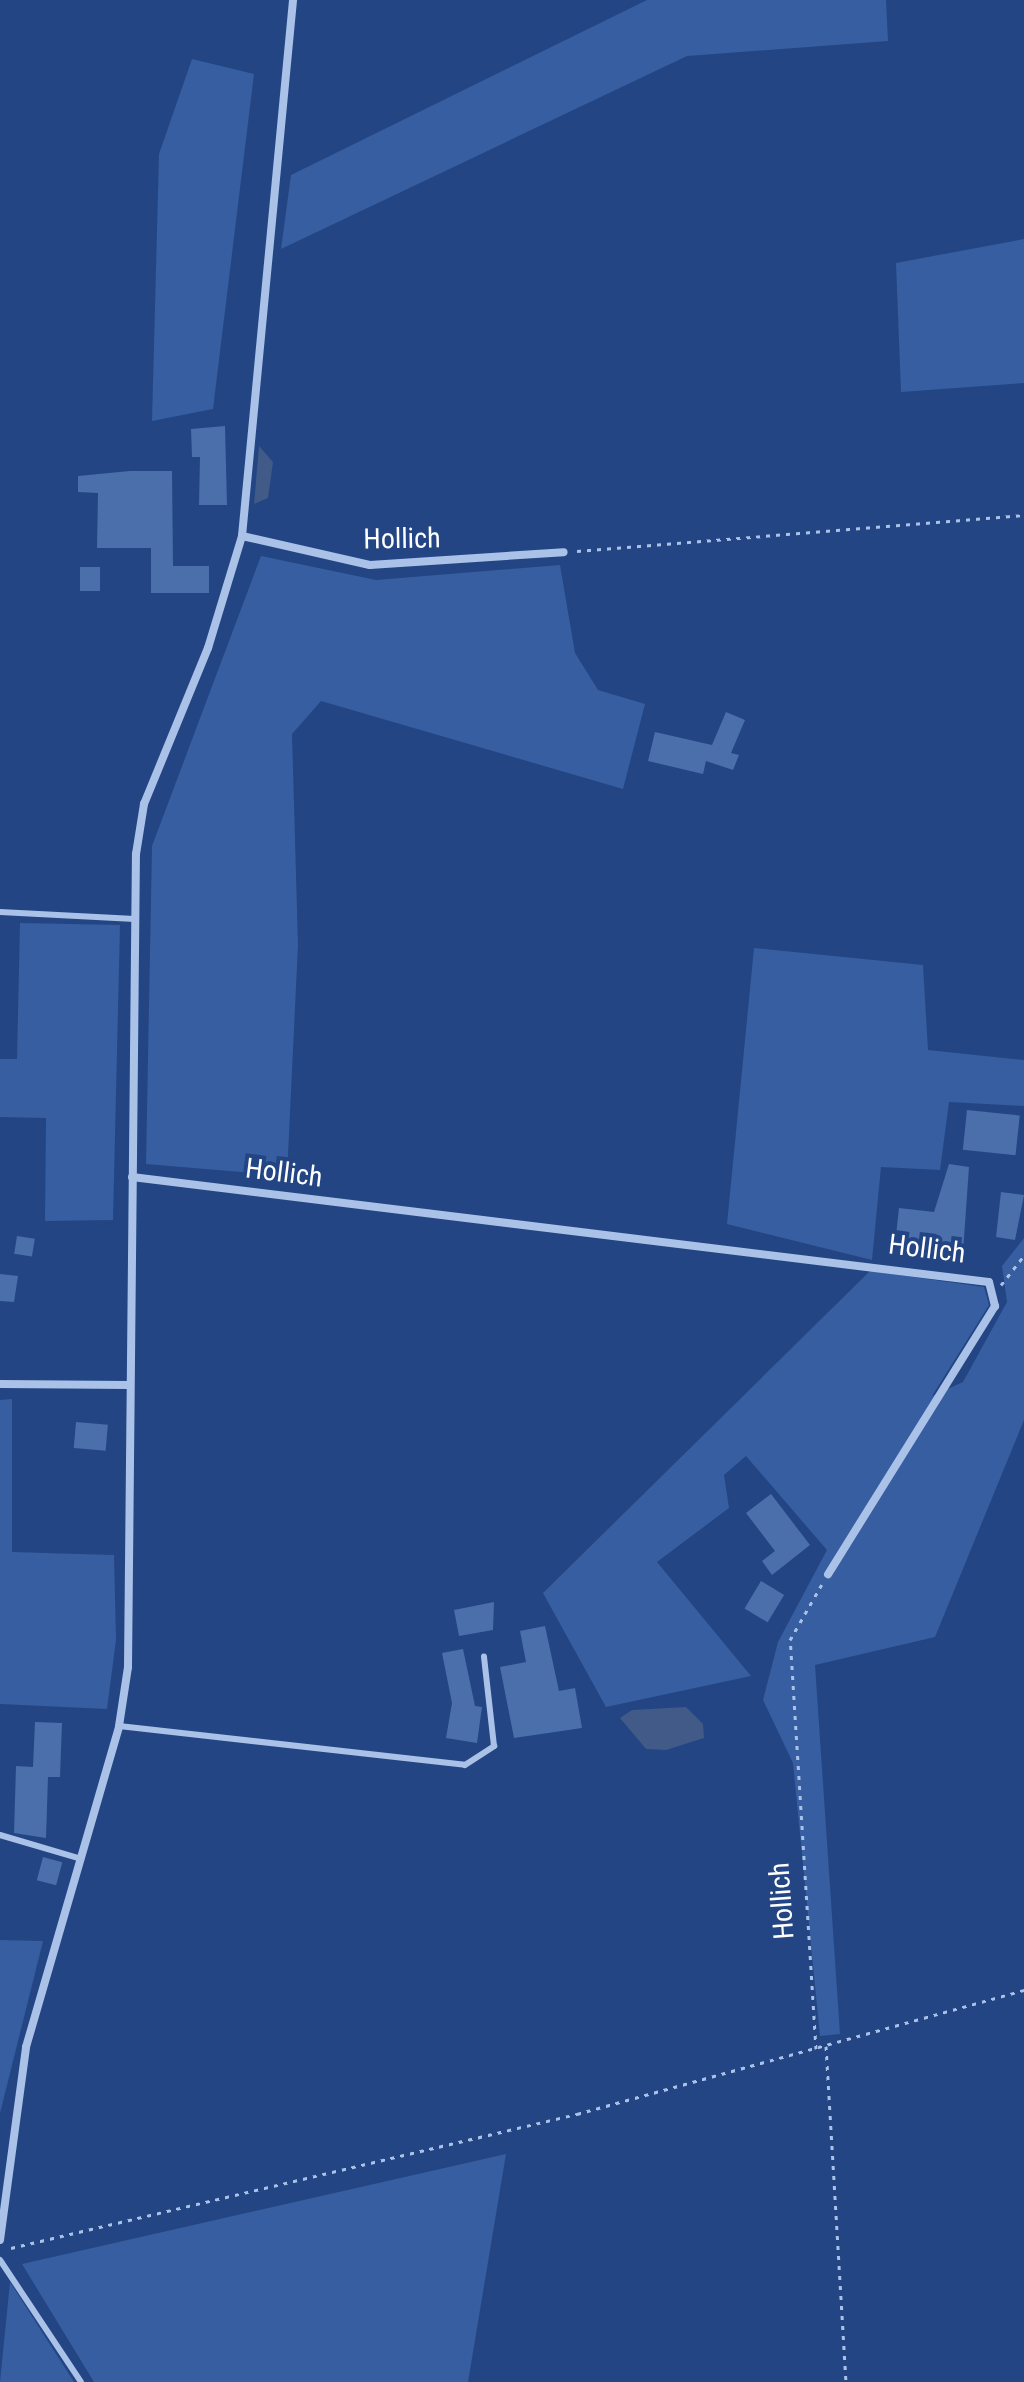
<!DOCTYPE html>
<html>
<head>
<meta charset="utf-8">
<style>
  body { margin:0 }
  #map { position:relative; width:1024px; height:2382px; overflow:hidden; background:#234583; font-family:"Roboto Condensed",sans-serif }
  div>[style] { position:absolute }
  .green>* { inset:0; background:#375ea0 }
  .water>* { inset:0; background:#415a88 }
  .building>* { inset:0; background:#4b6fab; transform-origin:0 0 }
  .path>* { height:3px; margin-top:-1.5px; transform-origin:0; background:repeating-linear-gradient(90deg,#abc2e8 0 4px,transparent 0 10px) }
  .lane>* { height:6px; margin:-3px; padding:0 3px; transform-origin:3px; border-radius:3px; background:#abc2e8 }
  .street>* { height:8px; margin:-4px; padding:0 4px; transform-origin:4px; border-radius:4px; background:#abc2e8 }
  span { translate:-50% -50%; white-space:nowrap; text-align:center; line-height:1.15; -webkit-text-stroke:8px #234583; paint-order:stroke }
  .street-label { font-size:28px; color:#fff }
</style>
</head>
<body>
<div id="map">
  <div class="green">
    <div style="clip-path:polygon(647px 0,886px 0,888px 41px,687px 56px,281px 249px,291px 175px)"></div>
    <div style="clip-path:polygon(192px 59px,254px 74px,213px 409px,152px 421px,159px 154px)"></div>
    <div style="clip-path:polygon(1024px 239px,1024px 383px,901px 392px,896px 263px)"></div>
    <div style="clip-path:polygon(261px 556px,376px 580px,560px 565px,575px 653px,598px 690px,645px 704px,623px 789px,321px 701px,292px 734px,298px 945px,287px 1176px,146px 1164px,152px 846px)"></div>
    <div style="clip-path:polygon(20px 923px,120px 925px,113px 1220px,45px 1221px,46px 1118px,0 1117px,0 1059px,17px 1059px)"></div>
    <div style="clip-path:polygon(754px 948px,923px 965px,928px 1050px,1024px 1060px,1024px 1106px,949px 1102px,940px 1170px,881px 1167px,872px 1260px,727px 1224px)"></div>
    <div style="clip-path:polygon(1024px 1238px,1024px 1420px,935px 1637px,815px 1665px,840px 2034px,820px 2036px,793px 1763px,763px 1700px,778px 1642px,827px 1550px,746px 1456px,724px 1475px,729px 1508px,657px 1562px,751px 1676px,606px 1707px,543px 1593px,870px 1271px,984px 1287px,989px 1305px,932px 1396px,963px 1382px,1007px 1302px,1002px 1266px)"></div>
    <div style="clip-path:polygon(12px 1399px,12px 1552px,114px 1555px,116px 1640px,107px 1709px,0 1704px,0 1400px)"></div>
    <div style="clip-path:polygon(0 1940px,43px 1941px,0 2113px)"></div>
    <div style="clip-path:polygon(506px 2154px,468px 2382px,94px 2382px,22px 2264px)"></div>
    <div style="clip-path:polygon(10px 2282px,74px 2382px,0 2382px)"></div>
  </div>
  <div class="water">
    <div style="clip-path:polygon(259px 446px,273px 462px,268px 498px,254px 504px)"></div>
    <div style="clip-path:polygon(686px 1707px,703px 1724px,704px 1738px,666px 1750px,646px 1749px,620px 1718px,632px 1710px)"></div>
  </div>
  <div class="building">
    <div style="clip-path:polygon(225px 426px,227px 505px,199px 505px,200px 457px,192px 457px,191px 429px)"></div>
    <div style="clip-path:polygon(130px 471px,172px 471px,173px 566px,209px 566px,209px 593px,151px 593px,151px 548px,97px 548px,98px 493px,78px 492px,78px 476px)"></div>
    <div style="left:80px;top:567px;width:20px;height:24px"></div>
    <div style="clip-path:polygon(726px 712px,745px 720px,731px 753px,739px 755px,733px 770px,706px 761px,703px 774px,648px 761px,655px 732px,712px 745px)"></div>
    <div style="left:967px;top:1110px;width:53px;height:40px;rotate:6deg"></div>
    <div style="clip-path:polygon(949px 1164px,969px 1167px,963px 1252px,895px 1244px,899px 1208px,934px 1212px)"></div>
    <div style="clip-path:polygon(1001px 1192px,1024px 1195px,1015px 1240px,996px 1237px)"></div>
    <div style="left:17px;top:1236px;width:18px;height:18px;rotate:9deg"></div>
    <div style="clip-path:polygon(0 1274px,18px 1276px,14px 1302px,0 1301px)"></div>
    <div style="left:76px;top:1422px;width:32px;height:26px;rotate:5deg"></div>
    <div style="clip-path:polygon(771px 1494px,810px 1545px,772px 1575px,762px 1561px,775px 1551px,746px 1513px)"></div>
    <div style="left:761px;top:1581px;width:27px;height:32px;rotate:31deg"></div>
    <div style="clip-path:polygon(494px 1602px,493px 1630px,459px 1636px,454px 1610px)"></div>
    <div style="clip-path:polygon(545px 1626px,559px 1691px,575px 1688px,582px 1728px,514px 1738px,500px 1667px,526px 1662px,520px 1631px)"></div>
    <div style="clip-path:polygon(463px 1649px,475px 1706px,482px 1707px,477px 1743px,446px 1738px,452px 1703px,442px 1653px)"></div>
    <div style="clip-path:polygon(35px 1722px,62px 1723px,60px 1777px,48px 1777px,46px 1838px,14px 1833px,16px 1766px,33px 1767px)"></div>
    <div style="left:43px;top:1857px;width:20px;height:24px;rotate:15deg"></div>
  </div>
  <div class="path">
    <div style="left:577px;top:551px;width:448px;rotate:-4.6deg"></div>
    <div style="left:1001px;top:1285px;width:37px;rotate:-52deg"></div>
    <div style="left:826px;top:2046px;width:337px;rotate:86.6deg"></div>
    <div style="left:816px;top:2049px;width:410px;rotate:-93.6deg"></div>
    <div style="left:790px;top:1640px;width:64px;rotate:-60.3deg"></div>
    <div style="left:11px;top:2248px;width:582px;rotate:-13.32deg"></div>
    <div style="left:577px;top:2114px;width:464px;rotate:-15.5deg"></div>
  </div>
  <div class="lane">
    <div style="left:0;top:912px;width:135px;rotate:3deg"></div>
    <div style="left:119px;top:1726px;width:348px;rotate:6.4deg"></div>
    <div style="left:465px;top:1765px;width:35px;rotate:-33deg"></div>
    <div style="left:494px;top:1746px;width:90px;rotate:-96.4deg"></div>
    <div style="left:0;top:1835px;width:81px;rotate:16.4deg"></div>
    <div style="left:0;top:2260px;width:146px;rotate:56.4deg"></div>
  </div>
  <div class="street">
    <div style="left:242px;top:536px;width:131px;rotate:12.8deg"></div>
    <div style="left:370px;top:565px;width:194px;rotate:-3.8deg"></div>
    <div style="left:132px;top:1177px;width:863px;rotate:6.99deg"></div>
    <div style="left:989px;top:1282px;width:25px;rotate:76deg"></div>
    <div style="left:995px;top:1306px;width:316px;rotate:121.9deg"></div>
    <div style="left:0;top:1384px;width:130px;rotate:0.4deg"></div>
    <div style="left:0;top:2240px;width:195px;rotate:-82.3deg"></div>
    <div style="left:26px;top:2047px;width:334px;rotate:-73.8deg"></div>
    <div style="left:119px;top:1726px;width:60px;rotate:-81.3deg"></div>
    <div style="left:128px;top:1667px;width:813px;rotate:-89.44deg"></div>
    <div style="left:136px;top:854px;width:51px;rotate:-80.9deg"></div>
    <div style="left:144px;top:804px;width:169px;rotate:-67.7deg"></div>
    <div style="left:208px;top:648px;width:117px;rotate:-73.1deg"></div>
    <div style="left:242px;top:536px;width:538px;rotate:-84.56deg"></div>
  </div>
  <div class="street-label">
    <span style="left:402px;top:539px;rotate:-1deg">Hollich</span>
    <span style="left:284px;top:1173px;rotate:7deg">Hollich</span>
    <span style="left:927px;top:1249px;rotate:7deg">Hollich</span>
    <span style="left:782px;top:1901px;rotate:-94deg">Hollich</span>
  </div>
</div>
</body>
</html>
